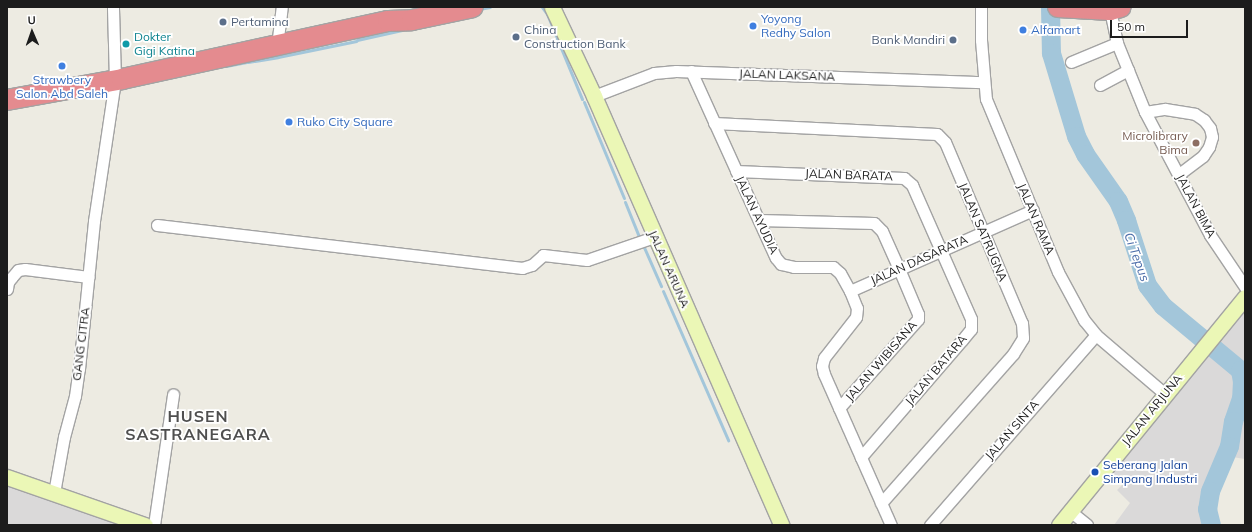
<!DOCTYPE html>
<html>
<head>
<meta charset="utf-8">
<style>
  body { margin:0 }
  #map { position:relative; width:1252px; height:532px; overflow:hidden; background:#edebe2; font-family:Mulish,sans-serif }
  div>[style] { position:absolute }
  .residential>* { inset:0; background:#dad9d9 }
  .stream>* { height:3px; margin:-1.5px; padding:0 1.5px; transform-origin:1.5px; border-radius:1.5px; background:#a3c6da }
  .river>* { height:19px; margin:-9.5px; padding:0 9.5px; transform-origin:9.5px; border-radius:9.5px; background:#a3c6da }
  .roads { filter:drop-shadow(1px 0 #a3a3a3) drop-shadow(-1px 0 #a3a3a3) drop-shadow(0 1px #a3a3a3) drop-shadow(0 -1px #a3a3a3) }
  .street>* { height:11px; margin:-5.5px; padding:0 5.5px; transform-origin:5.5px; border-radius:5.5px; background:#fff }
  .secondary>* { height:15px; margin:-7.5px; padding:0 7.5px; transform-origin:7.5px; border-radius:7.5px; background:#ebf7b6 }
  .highway>* { height:20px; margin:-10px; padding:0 10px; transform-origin:10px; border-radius:10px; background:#e48b8f }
  .dots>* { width:11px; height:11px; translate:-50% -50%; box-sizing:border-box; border:2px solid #fff; border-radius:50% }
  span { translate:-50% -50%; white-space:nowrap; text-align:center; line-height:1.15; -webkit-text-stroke:3.5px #fff; paint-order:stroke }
  .shop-label { font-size:12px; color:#366cbe }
  .left { translate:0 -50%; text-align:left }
  .service-label { font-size:12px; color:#4e5e75 }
  .right { translate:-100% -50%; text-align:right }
  .culture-label { font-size:12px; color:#0d838f }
  .street-label { font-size:12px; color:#1c1c1c }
  .education-label { font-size:12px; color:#785e54 }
  .transit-label { font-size:12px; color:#164399 }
  .water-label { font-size:13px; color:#4c6da9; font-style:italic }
  .district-label { font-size:16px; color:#4f4f4f; font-weight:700; letter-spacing:1px }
  .frame { position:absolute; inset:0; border:8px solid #1c1c1c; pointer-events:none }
  .north { position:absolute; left:12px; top:12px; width:40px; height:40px; -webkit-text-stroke:3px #fff; paint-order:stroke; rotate:358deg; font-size:11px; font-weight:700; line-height:16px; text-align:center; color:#1c1c1c }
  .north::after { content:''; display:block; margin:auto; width:14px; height:18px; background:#1c1c1c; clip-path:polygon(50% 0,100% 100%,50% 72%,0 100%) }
  .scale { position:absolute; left:1110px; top:20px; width:78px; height:18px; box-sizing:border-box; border:2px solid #1c1c1c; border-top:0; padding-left:5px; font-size:12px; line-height:14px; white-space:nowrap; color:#1c1c1c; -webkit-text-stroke:3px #fff; paint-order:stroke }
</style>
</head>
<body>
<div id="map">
  <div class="residential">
    <div style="clip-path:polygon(1245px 312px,1245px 382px,1243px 369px,1217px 346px)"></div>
    <div style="clip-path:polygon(1211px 353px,1231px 365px,1240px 375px,1221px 442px,1203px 494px,1202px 518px,1205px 525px,1114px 525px,1130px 503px,1117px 490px,1124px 483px,1110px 474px)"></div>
    <div style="clip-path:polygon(1245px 394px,1245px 459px,1232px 457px,1233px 439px)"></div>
    <div style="clip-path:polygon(7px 485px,120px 523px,120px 525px,7px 525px)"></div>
  </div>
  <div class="stream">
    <div style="left:542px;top:7px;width:9px;rotate:54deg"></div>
    <div style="left:547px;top:14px;width:92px;rotate:67.6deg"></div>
    <div style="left:479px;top:9px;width:11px;rotate:-10deg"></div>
    <div style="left:357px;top:40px;width:46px;rotate:-12.5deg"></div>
    <div style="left:278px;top:57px;width:80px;rotate:-11.6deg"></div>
    <div style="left:248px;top:62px;width:30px;rotate:-9deg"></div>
    <div style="left:226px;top:66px;width:21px;rotate:-11deg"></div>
    <div style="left:584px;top:102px;width:104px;rotate:67.4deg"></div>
    <div style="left:625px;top:202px;width:40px;rotate:68deg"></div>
    <div style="left:643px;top:245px;width:45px;rotate:66.3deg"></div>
    <div style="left:663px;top:291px;width:163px;rotate:66.4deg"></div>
  </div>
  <div class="river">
    <div style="left:1050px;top:7px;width:46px;rotate:88.8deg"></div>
    <div style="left:1051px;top:53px;width:87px;rotate:73.2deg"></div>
    <div style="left:1076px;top:136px;width:20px;rotate:63deg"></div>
    <div style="left:1085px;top:154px;width:57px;rotate:54.9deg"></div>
    <div style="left:1118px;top:201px;width:21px;rotate:67deg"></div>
    <div style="left:1126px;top:220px;width:68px;rotate:72.1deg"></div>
    <div style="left:1147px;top:285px;width:26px;rotate:53deg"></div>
    <div style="left:1163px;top:306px;width:100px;rotate:39.7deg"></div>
    <div style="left:1240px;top:370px;width:11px;rotate:80deg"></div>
    <div style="left:1242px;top:381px;width:17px;rotate:93deg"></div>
    <div style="left:1241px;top:398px;width:24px;rotate:109deg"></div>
    <div style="left:1233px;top:421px;width:25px;rotate:99deg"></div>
    <div style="left:1229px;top:446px;width:49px;rotate:112.9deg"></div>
    <div style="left:1210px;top:491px;width:18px;rotate:99deg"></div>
    <div style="left:1207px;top:509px;width:16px;rotate:76deg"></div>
  </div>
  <div class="roads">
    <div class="street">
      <div style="left:981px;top:7px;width:33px;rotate:90deg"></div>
      <div style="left:981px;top:40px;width:59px;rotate:85.2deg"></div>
      <div style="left:986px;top:99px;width:187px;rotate:67.4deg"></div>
      <div style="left:1058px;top:272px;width:55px;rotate:61.6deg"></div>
      <div style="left:1084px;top:320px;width:19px;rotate:51deg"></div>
      <div style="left:1096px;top:335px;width:91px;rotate:40.5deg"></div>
      <div style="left:1110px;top:10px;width:34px;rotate:78deg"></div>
      <div style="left:1117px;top:43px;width:74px;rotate:67.9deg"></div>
      <div style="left:1145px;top:112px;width:139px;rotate:62.1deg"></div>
      <div style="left:1210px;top:235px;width:63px;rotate:56.1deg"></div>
      <div style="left:277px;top:46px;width:39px;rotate:-83deg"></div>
      <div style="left:1071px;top:62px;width:50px;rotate:-22.4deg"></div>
      <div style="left:691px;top:71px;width:205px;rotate:65.6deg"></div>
      <div style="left:776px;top:258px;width:8px;rotate:50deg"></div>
      <div style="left:781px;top:264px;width:13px;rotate:13deg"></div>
      <div style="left:794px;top:267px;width:39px"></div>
      <div style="left:833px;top:267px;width:9px;rotate:41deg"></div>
      <div style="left:840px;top:273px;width:21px;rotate:61deg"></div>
      <div style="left:850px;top:291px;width:18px;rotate:68deg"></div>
      <div style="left:857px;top:308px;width:9px;rotate:96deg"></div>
      <div style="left:856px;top:317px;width:52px;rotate:128deg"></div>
      <div style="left:824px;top:358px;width:8px;rotate:104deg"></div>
      <div style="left:822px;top:366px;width:8px;rotate:76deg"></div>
      <div style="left:824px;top:374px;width:165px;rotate:66.1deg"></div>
      <div style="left:1100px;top:85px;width:32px;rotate:-28deg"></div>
      <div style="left:594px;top:96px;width:64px;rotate:-21deg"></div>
      <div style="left:654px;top:73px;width:22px;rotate:-5deg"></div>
      <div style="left:676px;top:71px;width:307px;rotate:2.1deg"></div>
      <div style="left:1145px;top:112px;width:20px;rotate:-9deg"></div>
      <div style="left:1165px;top:109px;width:30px;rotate:9deg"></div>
      <div style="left:1195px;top:114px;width:11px;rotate:34deg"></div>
      <div style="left:1204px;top:120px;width:10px;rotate:53deg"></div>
      <div style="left:1210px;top:128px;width:9px;rotate:77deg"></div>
      <div style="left:1212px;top:137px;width:10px;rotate:107deg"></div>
      <div style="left:1209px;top:147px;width:11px;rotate:124deg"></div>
      <div style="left:1203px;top:156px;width:30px;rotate:143deg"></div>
      <div style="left:714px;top:123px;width:223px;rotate:2.8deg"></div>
      <div style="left:937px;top:134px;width:11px;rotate:45deg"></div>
      <div style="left:945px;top:142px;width:197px;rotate:67deg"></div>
      <div style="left:1022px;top:323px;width:15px;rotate:86deg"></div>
      <div style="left:1023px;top:338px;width:19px;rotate:122deg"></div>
      <div style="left:1013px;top:354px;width:199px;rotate:131.5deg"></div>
      <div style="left:736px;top:171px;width:168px;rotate:2.4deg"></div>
      <div style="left:904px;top:178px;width:11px;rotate:41deg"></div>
      <div style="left:912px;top:185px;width:146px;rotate:66.2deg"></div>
      <div style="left:971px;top:319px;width:10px;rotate:90deg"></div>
      <div style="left:971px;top:329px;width:14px;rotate:129deg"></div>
      <div style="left:962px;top:340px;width:155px;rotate:130.8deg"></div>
      <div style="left:759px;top:220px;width:115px;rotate:1.5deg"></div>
      <div style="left:874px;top:223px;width:11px;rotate:45deg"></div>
      <div style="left:882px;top:231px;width:42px;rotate:65.9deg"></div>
      <div style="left:899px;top:269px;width:49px;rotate:67.1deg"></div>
      <div style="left:918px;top:314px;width:5px;rotate:90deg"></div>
      <div style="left:918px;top:319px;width:119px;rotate:131.6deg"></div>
      <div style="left:157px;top:225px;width:368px;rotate:6.7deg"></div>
      <div style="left:522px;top:268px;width:10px;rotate:-17deg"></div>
      <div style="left:532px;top:265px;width:15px;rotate:-42deg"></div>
      <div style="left:543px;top:255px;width:44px;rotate:6.5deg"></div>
      <div style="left:587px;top:260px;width:71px;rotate:-18.9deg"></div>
      <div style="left:7px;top:289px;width:7px;rotate:-82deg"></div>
      <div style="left:8px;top:282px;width:6px;rotate:-51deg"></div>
      <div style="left:12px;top:277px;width:9px;rotate:-49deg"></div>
      <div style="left:18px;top:270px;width:7px;rotate:-8deg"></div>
      <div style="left:25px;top:269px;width:64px;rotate:7.2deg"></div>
      <div style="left:850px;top:291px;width:200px;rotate:-23.9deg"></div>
      <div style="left:54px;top:493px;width:57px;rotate:-79.9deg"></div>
      <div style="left:64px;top:437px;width:42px;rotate:-75deg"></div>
      <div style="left:75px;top:396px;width:27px;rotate:-82deg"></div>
      <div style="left:79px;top:369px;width:149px;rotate:-84.2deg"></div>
      <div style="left:94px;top:221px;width:143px;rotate:-81.5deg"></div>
      <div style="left:115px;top:80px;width:73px;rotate:-91.6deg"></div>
      <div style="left:1070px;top:511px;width:22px;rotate:39deg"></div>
      <div style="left:154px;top:525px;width:132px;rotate:-81.7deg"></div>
      <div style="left:930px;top:525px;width:252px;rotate:-48.9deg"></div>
    </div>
    <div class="secondary">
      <div style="left:552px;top:7px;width:98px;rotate:64.7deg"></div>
      <div style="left:594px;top:96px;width:468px;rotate:66.4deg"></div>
      <div style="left:7px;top:477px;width:146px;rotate:19.2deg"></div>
      <div style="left:1059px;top:525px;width:294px;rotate:-50.8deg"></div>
    </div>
    <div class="highway">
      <div style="left:1058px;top:7px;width:52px;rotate:3.3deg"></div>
      <div style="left:1110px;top:10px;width:11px;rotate:-15deg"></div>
      <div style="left:7px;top:100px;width:117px;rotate:-10.3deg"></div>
      <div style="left:122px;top:79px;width:272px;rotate:-12.3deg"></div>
      <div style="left:388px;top:21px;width:24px;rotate:-2deg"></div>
      <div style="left:412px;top:20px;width:62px;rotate:-12deg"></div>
    </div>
  </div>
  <div class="dots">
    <div style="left:223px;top:22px;background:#5c6f8a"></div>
    <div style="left:753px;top:26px;background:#3f7fe0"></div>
    <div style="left:1023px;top:30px;background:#3f7fe0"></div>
    <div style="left:516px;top:37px;background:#5c6f8a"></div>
    <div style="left:953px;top:40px;background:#5c6f8a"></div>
    <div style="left:126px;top:44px;background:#0f9aa8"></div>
    <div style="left:62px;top:66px;background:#3f7fe0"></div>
    <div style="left:289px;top:122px;background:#3f7fe0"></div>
    <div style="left:1196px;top:143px;background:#8d6e63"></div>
    <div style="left:1095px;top:472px;background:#1a4fb4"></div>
  </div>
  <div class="shop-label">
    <span class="left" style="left:761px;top:26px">Yoyong<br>Redhy Salon</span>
    <span class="left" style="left:1031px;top:30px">Alfamart</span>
    <span style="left:62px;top:87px">Strawbery<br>Salon Abd Saleh</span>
    <span class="left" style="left:297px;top:122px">Ruko City Square</span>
  </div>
  <div class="service-label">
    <span class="left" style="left:231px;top:22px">Pertamina</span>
    <span class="left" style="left:524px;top:37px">China<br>Construction Bank</span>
    <span class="right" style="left:945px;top:40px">Bank Mandiri</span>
  </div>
  <div class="culture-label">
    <span class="left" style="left:134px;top:44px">Dokter<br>Gigi Katina</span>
  </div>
  <div class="street-label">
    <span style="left:787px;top:75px;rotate:2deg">JALAN LAKSANA</span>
    <span style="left:849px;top:175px;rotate:2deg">JALAN BARATA</span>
    <span style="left:1196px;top:206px;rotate:62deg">JALAN BIMA</span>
    <span style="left:757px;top:215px;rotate:65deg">JALAN AYUDIA</span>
    <span style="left:1036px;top:219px;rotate:67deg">JALAN RAMA</span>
    <span style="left:983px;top:232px;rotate:67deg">JALAN SATRUGNA</span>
    <span style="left:919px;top:260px;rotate:-24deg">JALAN DASARATA</span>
    <span style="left:669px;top:269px;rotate:66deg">JALAN ARUNA</span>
    <span style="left:81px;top:344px;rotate:-83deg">GANG CITRA</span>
    <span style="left:881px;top:361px;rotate:-49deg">JALAN WIBISANA</span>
    <span style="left:936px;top:370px;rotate:-50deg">JALAN BATARA</span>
    <span style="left:1152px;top:410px;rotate:-51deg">JALAN ARJUNA</span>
    <span style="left:1012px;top:430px;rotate:-49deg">JALAN SINTA</span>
  </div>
  <div class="education-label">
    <span class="right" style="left:1188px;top:143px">Microlibrary<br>Bima</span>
  </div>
  <div class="transit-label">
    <span class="left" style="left:1103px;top:472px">Seberang Jalan<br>Simpang Industri</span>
  </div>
  <div class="water-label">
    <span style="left:1137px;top:257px;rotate:70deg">Ci Tepus</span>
  </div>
  <div class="district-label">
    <span style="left:198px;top:425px">HUSEN<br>SASTRANEGARA</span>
  </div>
  <div class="frame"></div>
  <div class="north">U</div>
  <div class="scale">50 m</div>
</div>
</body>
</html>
